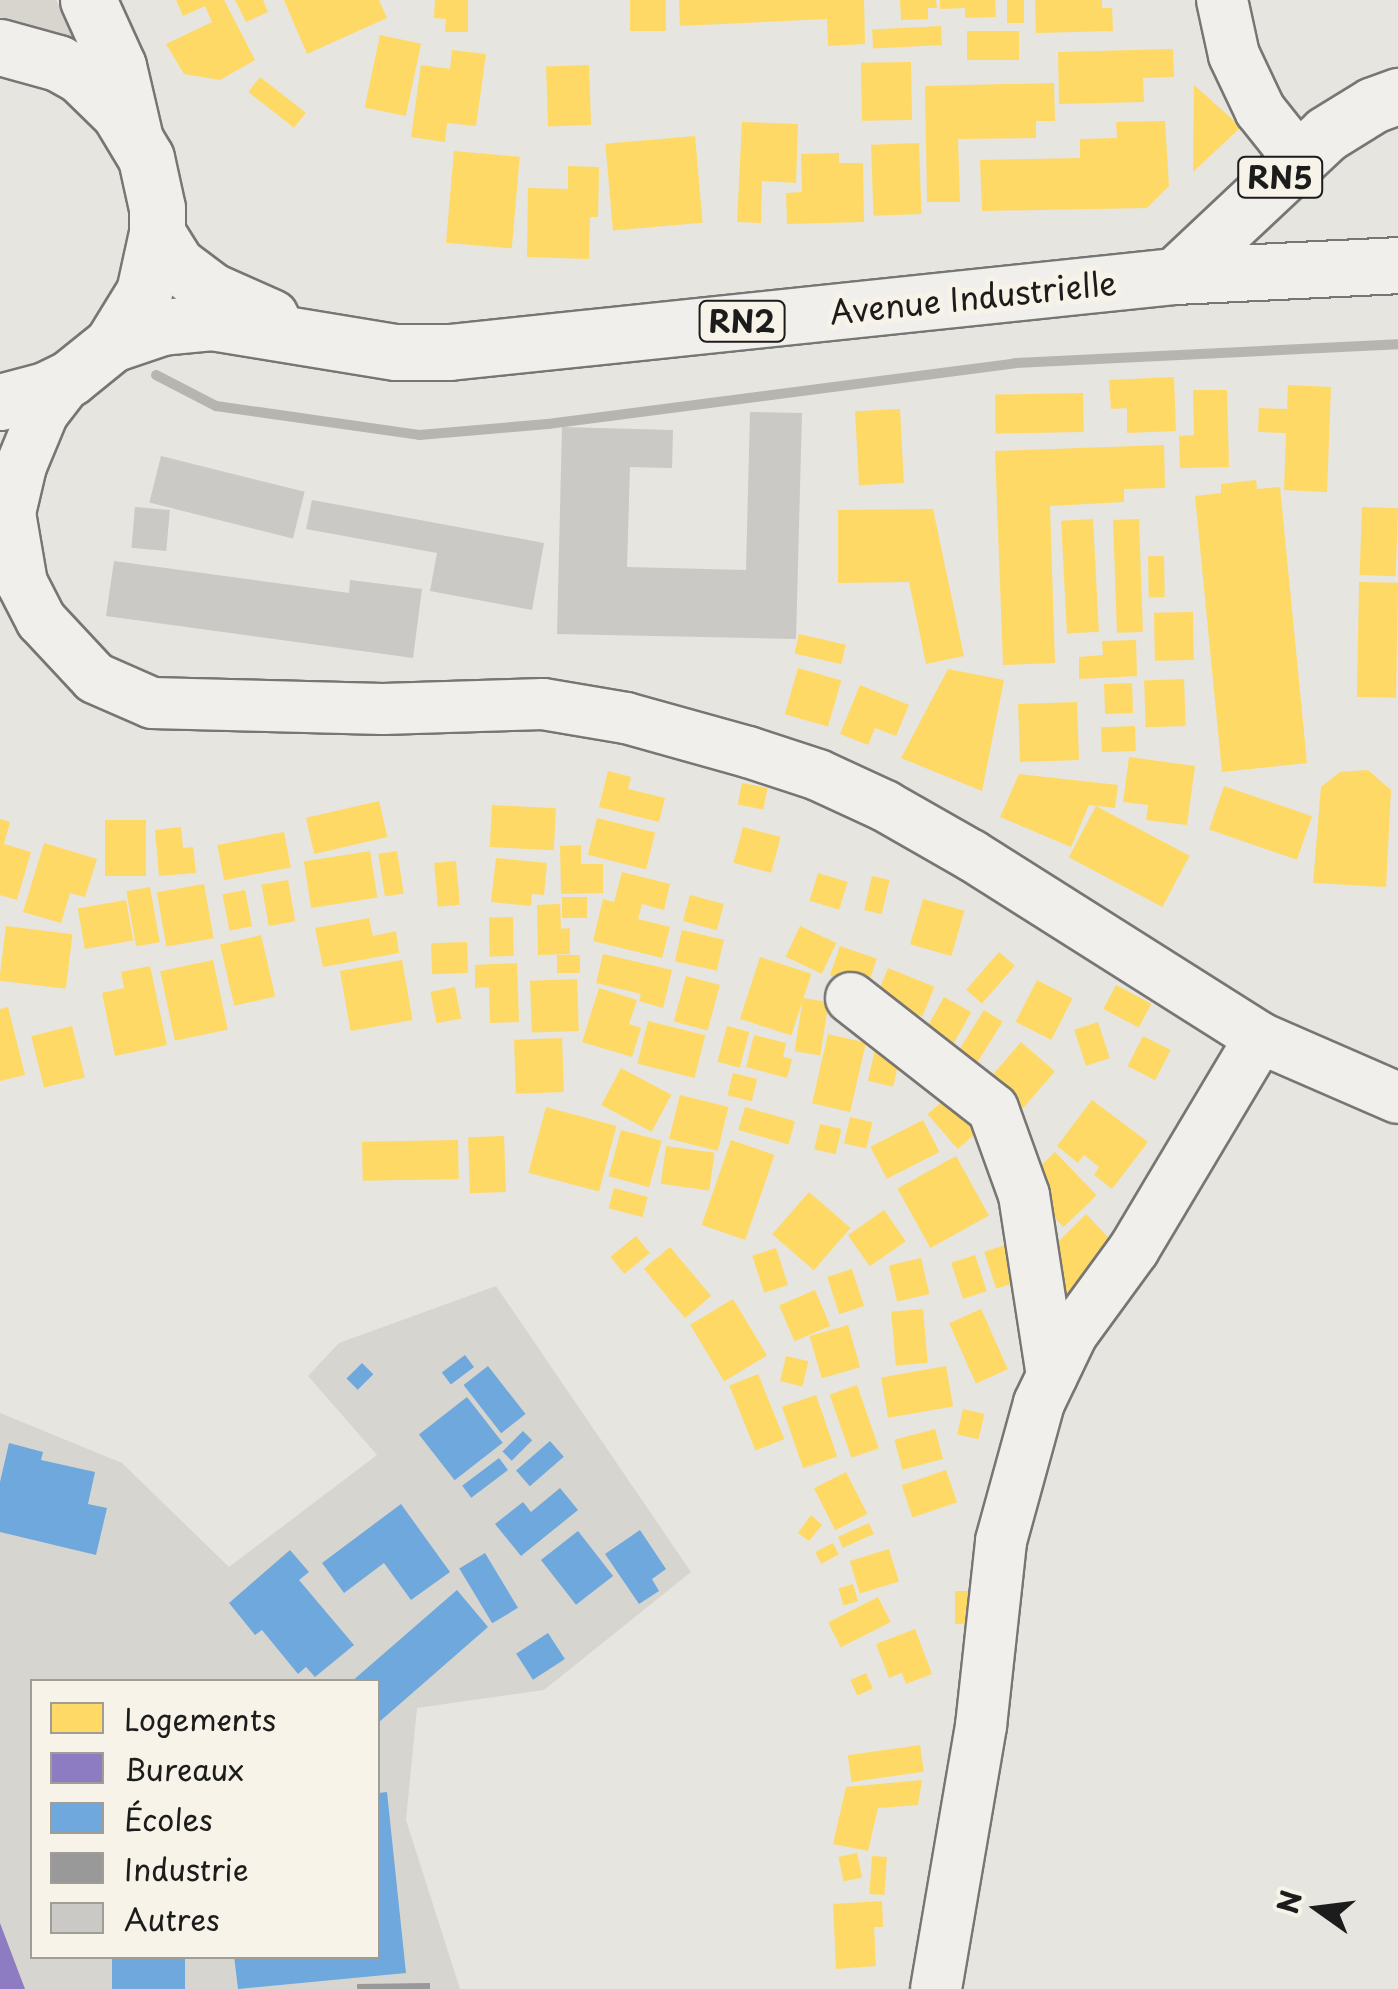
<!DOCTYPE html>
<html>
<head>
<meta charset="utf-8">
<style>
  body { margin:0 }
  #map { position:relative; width:1398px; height:1989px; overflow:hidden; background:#e6e5e0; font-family:"Playpen Sans",sans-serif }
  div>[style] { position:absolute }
  .built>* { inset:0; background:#d7d5cf }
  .green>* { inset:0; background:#d8d5ce }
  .homes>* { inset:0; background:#ffd966; transform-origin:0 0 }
  .offices>* { inset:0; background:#8e7cc3 }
  .schools>* { inset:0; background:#6fa8dc; transform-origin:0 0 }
  .industry>* { inset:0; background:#999 }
  .stream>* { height:10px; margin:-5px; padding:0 5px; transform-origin:5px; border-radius:5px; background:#b7b5af }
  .building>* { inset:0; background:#cac9c5; transform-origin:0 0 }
  .roads { filter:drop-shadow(2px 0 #777674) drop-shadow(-2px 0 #777674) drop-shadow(0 2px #777674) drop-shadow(0 -2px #777674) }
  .minor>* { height:50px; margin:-25px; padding:0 25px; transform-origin:25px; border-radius:25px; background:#f0efeb }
  .major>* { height:55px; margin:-27.5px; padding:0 27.5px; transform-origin:27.5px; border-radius:27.5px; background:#f0efeb }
  .highway>* { height:55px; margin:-27.5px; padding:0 27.5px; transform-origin:27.5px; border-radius:27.5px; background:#f0efeb }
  span { translate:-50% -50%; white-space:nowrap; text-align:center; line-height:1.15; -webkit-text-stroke:10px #f7f3e8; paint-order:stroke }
  .shield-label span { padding:2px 8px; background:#f7f3e8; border:2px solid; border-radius:8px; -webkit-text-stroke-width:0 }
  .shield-label { font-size:30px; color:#1c1c1c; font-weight:700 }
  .street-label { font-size:32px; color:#1c1c1c }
  .legend { position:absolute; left:30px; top:1679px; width:350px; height:280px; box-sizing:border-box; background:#f7f3e8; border:2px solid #9f9d96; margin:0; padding:12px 18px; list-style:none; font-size:30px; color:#1c1c1c }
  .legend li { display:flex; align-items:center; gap:20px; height:50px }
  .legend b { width:50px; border:2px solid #9f9d96 }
  .north { position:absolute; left:1268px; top:1859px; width:100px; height:100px; -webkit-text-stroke:8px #f7f3e8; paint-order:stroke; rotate:284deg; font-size:28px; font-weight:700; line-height:40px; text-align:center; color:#1c1c1c }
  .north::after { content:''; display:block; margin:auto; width:35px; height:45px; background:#1c1c1c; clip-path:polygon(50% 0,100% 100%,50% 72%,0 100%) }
</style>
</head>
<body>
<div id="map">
  <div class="built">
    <div style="clip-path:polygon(evenodd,496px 1286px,691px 1572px,544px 1690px,417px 1708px,406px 1820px,460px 1989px,0 1989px,0 1413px,122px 1463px,229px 1567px,377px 1455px,308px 1376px,339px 1343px,496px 1286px,32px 1682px,378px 1682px,378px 1956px,32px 1956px,32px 1682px)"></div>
  </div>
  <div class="green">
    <div style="clip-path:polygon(0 0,56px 0,83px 52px,27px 24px,0 17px)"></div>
  </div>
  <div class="homes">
    <div style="clip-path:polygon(176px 0,224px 0,255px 60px,220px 80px,184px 74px,166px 44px,212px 22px,205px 6px,183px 16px)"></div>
    <div style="clip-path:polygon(235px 0,263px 0,268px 12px,246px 22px)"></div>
    <div style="clip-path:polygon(284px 0,379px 0,387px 18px,307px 54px)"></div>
    <div style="clip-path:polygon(435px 0,468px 0,468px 32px,445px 32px,446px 19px,434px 18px)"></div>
    <div style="left:630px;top:0;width:36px;height:31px"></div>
    <div style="clip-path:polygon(679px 0,864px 0,865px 44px,828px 46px,827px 19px,680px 26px)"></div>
    <div style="clip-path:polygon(900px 0,936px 0,937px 8px,928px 8px,928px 19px,901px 20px)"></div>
    <div style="clip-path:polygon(940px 0,995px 0,996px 17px,965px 18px,965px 8px,940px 9px)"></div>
    <div style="left:1007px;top:0;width:17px;height:23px"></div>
    <div style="clip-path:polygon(1035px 0,1102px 0,1102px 8px,1112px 8px,1113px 31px,1036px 33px)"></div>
    <div style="left:941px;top:26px;width:19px;height:69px;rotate:87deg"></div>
    <div style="left:1019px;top:31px;width:29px;height:52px;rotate:90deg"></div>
    <div style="left:380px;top:35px;width:42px;height:74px;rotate:12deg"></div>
    <div style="clip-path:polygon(1173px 49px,1174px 77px,1143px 78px,1144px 102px,1059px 104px,1058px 52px)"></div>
    <div style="clip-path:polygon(452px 50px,486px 54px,476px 126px,447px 123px,445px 142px,411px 137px,421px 65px,450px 69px)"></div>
    <div style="left:911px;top:62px;width:58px;height:50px;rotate:89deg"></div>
    <div style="left:589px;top:65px;width:60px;height:43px;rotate:88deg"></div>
    <div style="left:260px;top:77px;width:58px;height:19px;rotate:38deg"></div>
    <div style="clip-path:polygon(1054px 83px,1055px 121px,1036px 121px,1036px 138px,958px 139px,960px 202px,927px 202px,925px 86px)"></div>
    <div style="clip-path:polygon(1194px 85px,1241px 127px,1193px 172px)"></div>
    <div style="clip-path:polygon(1165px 121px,1169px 186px,1147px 208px,982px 211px,980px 160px,1080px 158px,1080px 139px,1117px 138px,1116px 122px)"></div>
    <div style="clip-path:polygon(742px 122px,798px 124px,796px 183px,762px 181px,761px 223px,737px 222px)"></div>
    <div style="left:695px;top:136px;width:87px;height:90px;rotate:85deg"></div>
    <div style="left:919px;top:143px;width:71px;height:48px;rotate:88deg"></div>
    <div style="left:454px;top:151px;width:66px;height:92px;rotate:5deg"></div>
    <div style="clip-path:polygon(839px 153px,839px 163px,863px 163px,864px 222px,787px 224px,786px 193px,802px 192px,801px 154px)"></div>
    <div style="clip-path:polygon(568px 166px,599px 167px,598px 217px,590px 217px,589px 259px,527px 257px,528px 188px,568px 189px)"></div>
    <div style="clip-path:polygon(1174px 377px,1176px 431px,1127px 433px,1127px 408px,1111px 409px,1109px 380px)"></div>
    <div style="clip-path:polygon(1288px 385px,1331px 387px,1327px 492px,1284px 490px,1286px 433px,1258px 432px,1259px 408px,1287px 409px)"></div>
    <div style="clip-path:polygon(1193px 390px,1227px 390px,1229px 467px,1180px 468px,1179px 436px,1194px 435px)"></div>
    <div style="left:1083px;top:393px;width:39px;height:88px;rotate:89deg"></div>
    <div style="left:900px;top:409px;width:74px;height:45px;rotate:87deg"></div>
    <div style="clip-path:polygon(1164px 445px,1165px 488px,1124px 489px,1124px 502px,1050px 506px,1055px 663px,1003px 665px,995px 451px)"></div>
    <div style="clip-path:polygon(1256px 480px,1257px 489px,1280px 487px,1307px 763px,1222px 772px,1195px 496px,1221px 493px,1221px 484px)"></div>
    <div style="left:1362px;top:507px;width:36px;height:68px;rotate:2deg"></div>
    <div style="clip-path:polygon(933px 509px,964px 656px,926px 664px,909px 582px,838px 583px,838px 510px)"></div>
    <div style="left:1093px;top:519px;width:113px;height:32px;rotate:87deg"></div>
    <div style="left:1139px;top:519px;width:113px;height:26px;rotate:88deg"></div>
    <div style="left:1164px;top:556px;width:41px;height:16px;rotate:89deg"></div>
    <div style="left:1359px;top:582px;width:39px;height:115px;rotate:1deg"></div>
    <div style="left:1193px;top:612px;width:48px;height:39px;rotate:89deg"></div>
    <div style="left:799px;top:634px;width:48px;height:20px;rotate:13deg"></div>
    <div style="clip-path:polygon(1136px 640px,1137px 676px,1079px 679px,1079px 657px,1103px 655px,1102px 641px)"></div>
    <div style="left:798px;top:668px;width:45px;height:48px;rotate:16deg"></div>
    <div style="clip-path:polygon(948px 669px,1004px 680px,982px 791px,901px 758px)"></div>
    <div style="left:1184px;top:679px;width:47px;height:40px;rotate:88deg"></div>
    <div style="left:1132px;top:683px;width:30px;height:28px;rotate:88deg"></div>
    <div style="clip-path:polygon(860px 685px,909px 705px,896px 736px,875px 728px,868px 745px,840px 734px)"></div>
    <div style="left:1077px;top:702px;width:58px;height:59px;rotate:88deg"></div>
    <div style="left:1135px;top:726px;width:25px;height:34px;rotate:88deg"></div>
    <div style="clip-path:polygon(1129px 757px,1195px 766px,1187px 825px,1146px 820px,1148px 805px,1123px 802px)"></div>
    <div style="clip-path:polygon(1368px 770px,1391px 790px,1386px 887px,1313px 883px,1321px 787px,1340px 772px)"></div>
    <div style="clip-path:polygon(608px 771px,631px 777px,628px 789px,665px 798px,659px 822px,599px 807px)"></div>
    <div style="clip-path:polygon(1019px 774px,1118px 785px,1115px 808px,1089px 805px,1071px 847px,1000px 817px)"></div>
    <div style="left:742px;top:783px;width:26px;height:22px;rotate:11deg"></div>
    <div style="left:1224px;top:786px;width:93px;height:46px;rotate:19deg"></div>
    <div style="left:379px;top:801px;width:37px;height:75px;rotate:77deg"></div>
    <div style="left:492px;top:805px;width:64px;height:42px;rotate:3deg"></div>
    <div style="left:1096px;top:806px;width:106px;height:58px;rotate:28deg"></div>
    <div style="left:597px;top:818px;width:60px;height:38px;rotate:14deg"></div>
    <div style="clip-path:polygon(0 819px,10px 822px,4px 844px,31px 852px,17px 900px,0 895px)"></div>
    <div style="left:105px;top:820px;width:41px;height:56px"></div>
    <div style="clip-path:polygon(181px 827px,183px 848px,193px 847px,196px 873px,159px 876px,155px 830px)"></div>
    <div style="left:743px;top:827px;width:39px;height:37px;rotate:15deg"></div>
    <div style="left:284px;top:832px;width:36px;height:68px;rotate:79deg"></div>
    <div style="clip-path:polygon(44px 843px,97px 859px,85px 897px,70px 893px,61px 923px,23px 912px)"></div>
    <div style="clip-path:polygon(581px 845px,581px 864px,603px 864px,603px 893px,561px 894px,560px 846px)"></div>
    <div style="left:370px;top:851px;width:47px;height:67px;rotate:81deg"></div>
    <div style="left:397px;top:851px;width:43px;height:19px;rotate:81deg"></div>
    <div style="clip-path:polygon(496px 858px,547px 863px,544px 895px,532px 894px,531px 906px,491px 902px)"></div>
    <div style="left:456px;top:861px;width:44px;height:22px;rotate:85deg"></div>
    <div style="clip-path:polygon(622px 872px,670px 884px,664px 910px,642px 904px,638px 919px,670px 927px,662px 958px,593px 941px,603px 899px,614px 902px)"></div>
    <div style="left:818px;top:873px;width:31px;height:29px;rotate:17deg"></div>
    <div style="left:872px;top:876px;width:18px;height:35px;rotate:13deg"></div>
    <div style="left:288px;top:880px;width:42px;height:27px;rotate:80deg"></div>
    <div style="left:204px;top:884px;width:55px;height:48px;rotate:80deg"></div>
    <div style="left:150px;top:887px;width:56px;height:24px;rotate:80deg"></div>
    <div style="left:245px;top:890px;width:37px;height:23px;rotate:79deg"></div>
    <div style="left:690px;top:895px;width:35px;height:27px;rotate:15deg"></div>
    <div style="left:562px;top:897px;width:25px;height:21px"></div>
    <div style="left:923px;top:899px;width:43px;height:47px;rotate:16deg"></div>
    <div style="left:126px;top:900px;width:41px;height:49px;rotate:80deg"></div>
    <div style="clip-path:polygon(560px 904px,561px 929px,570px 928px,570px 954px,538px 955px,537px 905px)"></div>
    <div style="left:513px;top:917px;width:39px;height:24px;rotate:89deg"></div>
    <div style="clip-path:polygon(369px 918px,373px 936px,396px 931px,399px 953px,323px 967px,315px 928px)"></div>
    <div style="left:6px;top:926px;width:67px;height:55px;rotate:7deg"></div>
    <div style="left:800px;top:926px;width:40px;height:34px;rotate:25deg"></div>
    <div style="left:682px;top:930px;width:43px;height:32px;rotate:13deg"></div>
    <div style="left:261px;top:935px;width:63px;height:42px;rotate:77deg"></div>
    <div style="left:467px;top:942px;width:31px;height:36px;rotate:88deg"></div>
    <div style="left:840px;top:946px;width:39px;height:31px;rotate:19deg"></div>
    <div style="left:999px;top:952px;width:21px;height:50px;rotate:41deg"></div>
    <div style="clip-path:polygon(603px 954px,672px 970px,663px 1008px,639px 1001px,641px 994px,596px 983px)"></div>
    <div style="left:580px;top:955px;width:18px;height:23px;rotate:90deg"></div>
    <div style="left:760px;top:957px;width:54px;height:65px;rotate:18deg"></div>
    <div style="left:213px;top:960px;width:71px;height:54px;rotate:78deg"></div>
    <div style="left:402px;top:960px;width:61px;height:63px;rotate:80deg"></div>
    <div style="clip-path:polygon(517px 963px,519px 1022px,490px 1023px,489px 987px,475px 988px,475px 965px)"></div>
    <div style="clip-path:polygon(150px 966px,167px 1045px,115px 1056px,102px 993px,124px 988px,121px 972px)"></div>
    <div style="left:888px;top:968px;width:50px;height:32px;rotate:22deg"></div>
    <div style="left:686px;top:976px;width:35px;height:47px;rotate:15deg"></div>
    <div style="left:577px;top:979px;width:52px;height:47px;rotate:88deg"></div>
    <div style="left:1037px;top:980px;width:40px;height:47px;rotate:27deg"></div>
    <div style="left:1116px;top:985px;width:40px;height:27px;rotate:28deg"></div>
    <div style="left:455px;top:987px;width:32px;height:25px;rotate:79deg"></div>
    <div style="clip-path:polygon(599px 988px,637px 1000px,629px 1024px,641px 1028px,632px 1057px,582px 1042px)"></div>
    <div style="left:944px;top:997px;width:31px;height:42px;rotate:29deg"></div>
    <div style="left:803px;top:998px;width:26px;height:54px;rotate:9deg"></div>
    <div style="clip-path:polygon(8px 1007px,25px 1075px,0 1081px,0 1009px)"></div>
    <div style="left:984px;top:1010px;width:22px;height:49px;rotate:32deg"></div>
    <div style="left:648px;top:1021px;width:59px;height:44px;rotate:14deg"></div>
    <div style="left:1098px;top:1022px;width:38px;height:25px;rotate:72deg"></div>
    <div style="left:72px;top:1026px;width:53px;height:42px;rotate:76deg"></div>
    <div style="left:727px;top:1026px;width:23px;height:37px;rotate:15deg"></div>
    <div style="left:828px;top:1034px;width:39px;height:71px;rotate:13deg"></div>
    <div style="clip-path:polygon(754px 1035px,786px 1043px,783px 1057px,792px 1059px,787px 1078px,746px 1067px)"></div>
    <div style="left:1143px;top:1036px;width:31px;height:34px;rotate:27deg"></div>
    <div style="left:878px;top:1037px;width:26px;height:45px;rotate:13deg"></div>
    <div style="left:562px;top:1038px;width:54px;height:48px;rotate:88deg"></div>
    <div style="left:1021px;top:1042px;width:45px;height:49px;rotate:41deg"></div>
    <div style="left:621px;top:1068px;width:57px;height:42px;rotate:28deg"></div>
    <div style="left:733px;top:1073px;width:25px;height:23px;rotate:14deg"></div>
    <div style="left:960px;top:1086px;width:46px;height:43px;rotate:49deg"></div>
    <div style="left:680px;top:1095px;width:50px;height:45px;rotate:14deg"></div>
    <div style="clip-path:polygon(1092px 1100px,1148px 1142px,1112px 1189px,1094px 1175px,1099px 1167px,1084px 1155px,1078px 1163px,1057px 1146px)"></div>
    <div style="left:546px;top:1107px;width:73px;height:68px;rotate:15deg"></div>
    <div style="left:745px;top:1107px;width:52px;height:24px;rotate:16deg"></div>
    <div style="left:850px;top:1117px;width:23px;height:27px;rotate:13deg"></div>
    <div style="left:923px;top:1120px;width:36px;height:59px;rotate:63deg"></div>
    <div style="left:820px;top:1124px;width:22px;height:26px;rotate:13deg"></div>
    <div style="left:621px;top:1130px;width:42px;height:48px;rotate:15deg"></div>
    <div style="left:504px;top:1136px;width:56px;height:36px;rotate:88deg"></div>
    <div style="left:458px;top:1140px;width:39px;height:96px;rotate:89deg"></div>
    <div style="left:731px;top:1140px;width:46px;height:90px;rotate:19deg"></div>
    <div style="left:666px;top:1146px;width:49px;height:38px;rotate:8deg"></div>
    <div style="left:1055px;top:1152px;width:60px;height:46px;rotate:46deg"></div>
    <div style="left:956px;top:1156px;width:68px;height:67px;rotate:61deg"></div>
    <div style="left:614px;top:1188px;width:35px;height:21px;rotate:15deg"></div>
    <div style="left:809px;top:1192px;width:55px;height:56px;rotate:41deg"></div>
    <div style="left:884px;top:1210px;width:38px;height:44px;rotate:55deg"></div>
    <div style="clip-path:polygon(1086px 1214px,1115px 1244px,1059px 1326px,1041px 1259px)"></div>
    <div style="left:636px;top:1236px;width:22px;height:33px;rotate:51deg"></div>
    <div style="left:1008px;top:1244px;width:39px;height:25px;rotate:72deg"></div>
    <div style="left:670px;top:1247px;width:64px;height:34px;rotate:50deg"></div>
    <div style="left:776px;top:1248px;width:39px;height:25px;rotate:72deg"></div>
    <div style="left:975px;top:1255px;width:38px;height:25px;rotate:72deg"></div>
    <div style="left:921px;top:1258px;width:37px;height:33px;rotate:77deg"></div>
    <div style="left:852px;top:1269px;width:39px;height:26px;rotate:72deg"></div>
    <div style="left:815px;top:1290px;width:39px;height:39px;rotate:67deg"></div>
    <div style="left:733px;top:1299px;width:66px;height:50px;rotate:59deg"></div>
    <div style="left:923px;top:1309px;width:54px;height:32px;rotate:85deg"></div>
    <div style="left:981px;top:1309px;width:66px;height:35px;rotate:66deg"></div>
    <div style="left:848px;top:1325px;width:44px;height:40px;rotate:74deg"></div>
    <div style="left:786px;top:1356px;width:23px;height:26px;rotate:13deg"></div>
    <div style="left:946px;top:1366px;width:41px;height:66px;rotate:80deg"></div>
    <div style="left:758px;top:1374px;width:70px;height:31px;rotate:68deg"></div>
    <div style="left:857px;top:1385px;width:67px;height:29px;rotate:71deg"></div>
    <div style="left:816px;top:1395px;width:65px;height:36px;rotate:71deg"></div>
    <div style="left:963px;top:1409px;width:22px;height:26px;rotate:13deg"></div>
    <div style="left:935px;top:1429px;width:31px;height:42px;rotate:75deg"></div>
    <div style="left:946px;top:1470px;width:34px;height:47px;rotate:71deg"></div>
    <div style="left:846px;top:1472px;width:47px;height:36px;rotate:63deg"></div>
    <div style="clip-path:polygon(811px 1515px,822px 1525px,809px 1541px,798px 1533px)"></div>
    <div style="left:869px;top:1523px;width:12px;height:34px;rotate:66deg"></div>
    <div style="left:833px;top:1543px;width:13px;height:20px;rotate:63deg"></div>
    <div style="left:889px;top:1549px;width:34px;height:41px;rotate:73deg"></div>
    <div style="left:853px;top:1584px;width:18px;height:15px;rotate:74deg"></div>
    <div style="left:955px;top:1591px;width:23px;height:33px"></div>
    <div style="left:878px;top:1597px;width:28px;height:56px;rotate:63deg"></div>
    <div style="clip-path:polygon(915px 1629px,932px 1674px,906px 1684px,902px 1673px,889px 1678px,876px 1644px)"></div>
    <div style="left:866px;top:1673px;width:17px;height:17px;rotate:66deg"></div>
    <div style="left:920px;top:1745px;width:27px;height:73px;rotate:82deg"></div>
    <div style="clip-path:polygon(922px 1780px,918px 1805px,878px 1808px,868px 1851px,833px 1844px,846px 1787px)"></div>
    <div style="left:857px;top:1853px;width:25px;height:19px;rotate:78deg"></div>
    <div style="left:872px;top:1856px;width:15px;height:38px;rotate:4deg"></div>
    <div style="clip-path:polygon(882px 1901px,883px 1927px,874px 1927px,876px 1966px,836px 1969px,833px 1904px)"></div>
  </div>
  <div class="offices">
    <div style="clip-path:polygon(0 1923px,25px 1989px,0 1989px)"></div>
  </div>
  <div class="schools">
    <div style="left:465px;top:1355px;width:15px;height:29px;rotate:53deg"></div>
    <div style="left:362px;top:1363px;width:16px;height:22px;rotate:45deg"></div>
    <div style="left:488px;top:1366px;width:61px;height:31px;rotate:52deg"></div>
    <div style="left:467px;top:1397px;width:58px;height:61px;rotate:52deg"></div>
    <div style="left:523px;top:1431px;width:13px;height:29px;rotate:45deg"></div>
    <div style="left:550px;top:1441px;width:21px;height:45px;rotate:49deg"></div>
    <div style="clip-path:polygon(9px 1443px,43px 1452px,41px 1460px,95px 1472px,88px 1504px,107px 1508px,96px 1555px,0 1532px,0 1482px)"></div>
    <div style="left:499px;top:1458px;width:15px;height:46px;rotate:53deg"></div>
    <div style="clip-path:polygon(560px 1488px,578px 1510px,521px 1556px,495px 1524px,523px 1502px,531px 1512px)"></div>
    <div style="clip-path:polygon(401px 1504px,450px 1572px,411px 1600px,384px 1563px,344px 1593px,322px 1563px)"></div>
    <div style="clip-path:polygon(640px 1530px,666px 1569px,652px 1579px,659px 1591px,639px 1604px,605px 1554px)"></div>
    <div style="left:578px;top:1531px;width:57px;height:47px;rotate:52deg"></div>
    <div style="clip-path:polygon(290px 1550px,309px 1572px,299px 1580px,354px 1645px,315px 1677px,306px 1667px,298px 1674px,262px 1630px,255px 1635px,229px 1603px)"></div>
    <div style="left:485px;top:1553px;width:64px;height:30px;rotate:59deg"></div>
    <div style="clip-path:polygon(457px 1590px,488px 1627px,378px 1723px,378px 1682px,351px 1682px)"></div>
    <div style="left:548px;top:1633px;width:31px;height:38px;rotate:57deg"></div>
    <div style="clip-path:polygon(387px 1792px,406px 1973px,238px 1989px,234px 1956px,378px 1956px,378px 1793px)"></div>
    <div style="left:112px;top:1956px;width:73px;height:33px"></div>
  </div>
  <div class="industry">
    <div style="clip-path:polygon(430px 1983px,430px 1989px,357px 1989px,357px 1984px)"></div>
  </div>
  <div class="stream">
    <div style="left:156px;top:375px;width:68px;rotate:27.3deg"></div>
    <div style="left:216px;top:406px;width:205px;rotate:8.1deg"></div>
    <div style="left:419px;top:435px;width:129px;rotate:-4.9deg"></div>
    <div style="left:548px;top:424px;width:471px;rotate:-7.4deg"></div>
    <div style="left:1015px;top:363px;width:383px;rotate:-2.8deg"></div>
  </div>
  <div class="building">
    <div style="clip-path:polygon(750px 412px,802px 413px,796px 639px,557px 634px,562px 427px,673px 430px,672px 468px,630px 467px,627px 567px,746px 570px)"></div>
    <div style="left:161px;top:456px;width:148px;height:48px;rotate:14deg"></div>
    <div style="clip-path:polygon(312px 500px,544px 543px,532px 610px,430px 591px,437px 553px,306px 529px)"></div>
    <div style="left:135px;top:507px;width:35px;height:41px;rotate:5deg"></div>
    <div style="clip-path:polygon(114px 561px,349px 593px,350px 580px,422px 589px,413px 658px,106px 616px)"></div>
  </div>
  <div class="roads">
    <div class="minor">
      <div style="left:1222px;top:0;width:56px;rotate:77.7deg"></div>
      <div style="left:1234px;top:55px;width:61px;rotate:64.7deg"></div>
      <div style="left:1260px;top:110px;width:63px;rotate:51.5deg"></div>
      <div style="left:0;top:486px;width:29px;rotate:70deg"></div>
      <div style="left:10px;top:513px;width:71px;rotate:80.3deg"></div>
      <div style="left:22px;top:583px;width:42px;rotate:62.8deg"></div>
      <div style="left:41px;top:620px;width:79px;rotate:47deg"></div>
      <div style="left:95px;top:678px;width:62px;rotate:23.7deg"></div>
      <div style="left:152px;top:703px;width:231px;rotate:1.5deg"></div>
      <div style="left:383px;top:709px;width:160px;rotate:-1.8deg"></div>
      <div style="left:543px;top:704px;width:84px;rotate:9.6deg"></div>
      <div style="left:626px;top:718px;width:127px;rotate:15.6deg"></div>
      <div style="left:748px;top:752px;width:74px;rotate:18.2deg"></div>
      <div style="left:818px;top:775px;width:74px;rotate:24.8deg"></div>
      <div style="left:885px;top:806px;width:99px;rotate:29.7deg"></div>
      <div style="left:971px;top:855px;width:342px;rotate:32.3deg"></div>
      <div style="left:1260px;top:1038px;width:150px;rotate:23.5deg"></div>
      <div style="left:10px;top:513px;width:48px;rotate:-76.8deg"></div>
      <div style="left:21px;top:466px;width:57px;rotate:-67.5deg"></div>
      <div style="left:43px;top:413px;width:44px;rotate:-52.4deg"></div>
      <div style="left:851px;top:998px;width:180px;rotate:38deg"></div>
      <div style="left:993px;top:1109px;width:91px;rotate:70.2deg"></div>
      <div style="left:1024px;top:1195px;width:183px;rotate:81.2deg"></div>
      <div style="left:936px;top:1989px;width:267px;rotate:-80.3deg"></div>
      <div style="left:981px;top:1726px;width:186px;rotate:-83.8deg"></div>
      <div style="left:1001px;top:1541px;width:143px;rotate:-74.6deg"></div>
      <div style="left:1039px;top:1403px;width:76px;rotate:-64.4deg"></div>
      <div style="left:1072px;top:1334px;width:105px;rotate:-53.9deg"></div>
      <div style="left:1134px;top:1249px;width:246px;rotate:-59.2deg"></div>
    </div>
    <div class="major">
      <div style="left:88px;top:0;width:72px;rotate:65.6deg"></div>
      <div style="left:118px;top:66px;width:71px;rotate:76.9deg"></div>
      <div style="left:1175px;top:276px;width:207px;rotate:-43.2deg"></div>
      <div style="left:1326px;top:134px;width:55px;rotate:-31.7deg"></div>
      <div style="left:1373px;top:105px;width:27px;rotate:-20deg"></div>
    </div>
    <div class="highway">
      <div style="left:0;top:47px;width:60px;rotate:15.4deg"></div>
      <div style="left:58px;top:63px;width:26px;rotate:29deg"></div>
      <div style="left:81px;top:76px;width:53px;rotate:44.2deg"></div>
      <div style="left:119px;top:113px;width:52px;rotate:59deg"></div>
      <div style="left:146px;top:158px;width:51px;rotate:77.6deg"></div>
      <div style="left:157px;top:208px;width:25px;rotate:90deg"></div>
      <div style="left:157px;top:233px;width:60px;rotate:102.4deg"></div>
      <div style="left:144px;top:292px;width:61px;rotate:121.6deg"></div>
      <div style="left:112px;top:344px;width:54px;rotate:141deg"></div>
      <div style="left:70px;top:378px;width:28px;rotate:154deg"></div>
      <div style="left:45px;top:390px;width:47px;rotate:165.1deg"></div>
      <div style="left:157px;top:233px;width:36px;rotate:58deg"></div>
      <div style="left:176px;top:264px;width:45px;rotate:36.9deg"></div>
      <div style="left:212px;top:291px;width:64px;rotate:23.8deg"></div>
      <div style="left:112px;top:344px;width:53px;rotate:-18.8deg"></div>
      <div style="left:162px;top:327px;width:50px;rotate:-5.7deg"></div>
      <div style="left:212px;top:322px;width:186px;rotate:9.3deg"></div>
      <div style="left:396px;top:352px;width:53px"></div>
      <div style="left:449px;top:352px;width:730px;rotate:-5.98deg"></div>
      <div style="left:1175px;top:276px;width:223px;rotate:-2.8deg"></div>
    </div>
  </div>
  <div class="shield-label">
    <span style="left:1280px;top:177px">RN5</span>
    <span style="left:742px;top:321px">RN2</span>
  </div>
  <div class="street-label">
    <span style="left:973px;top:297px;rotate:-6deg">Avenue Industrielle</span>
  </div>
  <ul class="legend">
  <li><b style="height:28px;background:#ffd966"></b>Logements</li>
  <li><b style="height:28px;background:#8e7cc3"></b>Bureaux</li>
  <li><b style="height:28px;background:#6fa8dc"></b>Écoles</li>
  <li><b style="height:28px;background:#999"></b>Industrie</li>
  <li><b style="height:28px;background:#cac9c5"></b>Autres</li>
  </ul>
  <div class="north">N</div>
</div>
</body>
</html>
